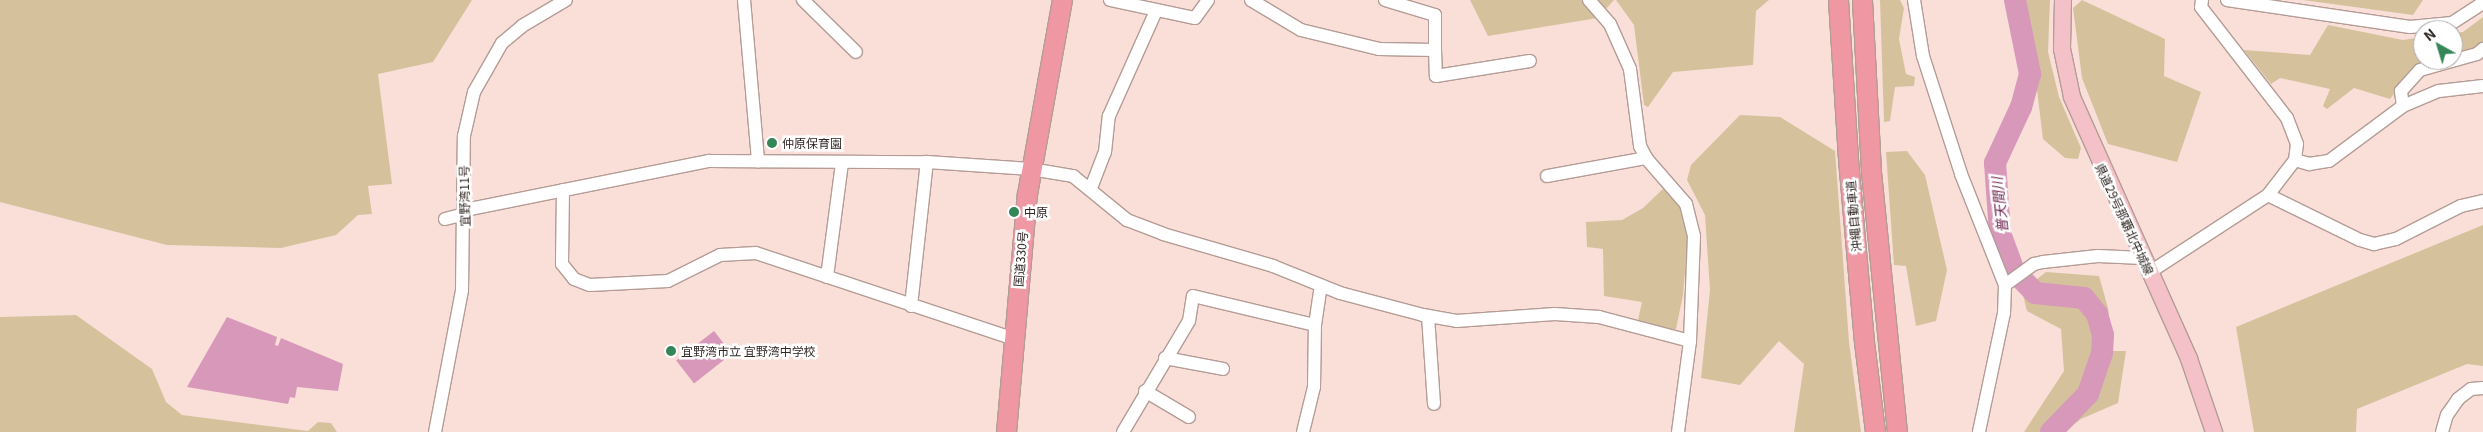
<!DOCTYPE html>
<html>
<head>
<meta charset="utf-8">
<style>
  body { margin:0 }
  #map { position:relative; width:2483px; height:432px; overflow:hidden; background:#f9dfd8; font-family:Georgia,"Noto Sans JP",serif }
  div>[style] { position:absolute }
  .green>* { inset:0; background:#d5c29d }
  .water>* { inset:0; background:#d898ba; transform-origin:0 0 }
  .river>* { height:22px; margin:-11px; padding:0 11px; transform-origin:11px; border-radius:11px; background:#d898ba }
  .roads { filter:drop-shadow(1px 0 #b49c96) drop-shadow(-1px 0 #b49c96) drop-shadow(0 1px #b49c96) drop-shadow(0 -1px #b49c96) }
  .minor>* { height:12px; margin:-6px; padding:0 6px; transform-origin:6px; border-radius:6px; background:#fff }
  .major>* { height:16px; margin:-8px; padding:0 8px; transform-origin:8px; border-radius:8px; background:#f5c1c8 }
  .highway>* { height:19px; margin:-9.5px; padding:0 9.5px; transform-origin:9.5px; border-radius:9.5px; background:#ef97a3 }
  .dots>* { width:14px; height:14px; translate:-50% -50%; box-sizing:border-box; border:2px solid #fff; border-radius:50% }
  span { translate:-50% -50%; white-space:nowrap; text-align:center; line-height:1.15; -webkit-text-stroke:5px #fff; paint-order:stroke }
  .poi-label { font-size:12px; color:#302724 }
  .left { translate:0 -50%; text-align:left }
  .street-label { font-size:12px; color:#302724 }
  .water-label { font-size:14px; color:#732856; font-style:italic }
  .north { position:absolute; left:2413px; top:20px; width:50px; height:50px; box-sizing:border-box; background:#fff; border:1px solid #aca9a7; border-radius:50%; rotate:321deg; font-size:14px; font-weight:700; line-height:20px; text-align:center; color:#302724 }
  .north::after { content:''; display:block; margin:auto; width:18px; height:22px; background:#348658; clip-path:polygon(50% 0,100% 100%,50% 72%,0 100%) }
</style>
</head>
<body>
<div id="map">
  <div class="green">
    <div style="clip-path:polygon(0 0,472px 0,433px 62px,378px 74px,392px 184px,368px 186px,372px 214px,358px 215px,336px 235px,281px 248px,167px 245px,0 202px)"></div>
    <div style="clip-path:polygon(1470px 0,1614px 0,1598px 18px,1488px 36px)"></div>
    <div style="clip-path:polygon(1616px 0,1769px 0,1756px 11px,1753px 65px,1673px 72px,1648px 107px,1644px 105px,1634px 25px)"></div>
    <div style="clip-path:polygon(1880px 0,1900px 0,1904px 8px,1899px 39px,1906px 74px,1915px 77px,1914px 86px,1895px 87px,1890px 121px,1884px 122px)"></div>
    <div style="clip-path:polygon(2026px 0,2050px 0,2048px 52px,2059px 97px,2081px 148px,2078px 159px,2065px 158px,2043px 139px)"></div>
    <div style="clip-path:polygon(2082px 0,2165px 39px,2164px 76px,2201px 92px,2177px 162px,2108px 144px,2082px 78px,2073px 8px)"></div>
    <div style="clip-path:polygon(2303px 0,2423px 0,2413px 15px)"></div>
    <div style="clip-path:polygon(2483px 17px,2483px 43px,2475px 51px,2453px 56px,2453px 33px,2463px 32px)"></div>
    <div style="clip-path:polygon(2328px 25px,2403px 40px,2423px 37px,2423px 60px,2439px 60px,2416px 66px,2390px 99px,2354px 88px,2327px 109px,2323px 106px,2330px 89px,2280px 78px,2271px 84px,2244px 50px,2310px 55px)"></div>
    <div style="clip-path:polygon(1740px 115px,1780px 117px,1835px 151px,1849px 342px,1861px 432px,1794px 432px,1804px 364px,1779px 341px,1740px 385px,1701px 378px,1710px 290px,1705px 215px,1687px 180px,1691px 165px)"></div>
    <div style="clip-path:polygon(1907px 151px,1925px 175px,1947px 270px,1936px 321px,1916px 326px,1906px 266px,1894px 265px,1886px 152px)"></div>
    <div style="clip-path:polygon(1665px 187px,1682px 211px,1688px 238px,1683px 295px,1676px 329px,1666px 331px,1638px 320px,1642px 302px,1604px 296px,1603px 249px,1587px 247px,1586px 222px,1622px 220px,1643px 208px)"></div>
    <div style="clip-path:polygon(2483px 225px,2483px 366px,2467px 364px,2357px 409px,2356px 432px,2254px 432px,2236px 327px)"></div>
    <div style="clip-path:polygon(2046px 272px,2099px 276px,2108px 308px,2113px 351px,2126px 351px,2118px 403px,2081px 419px,2064px 432px,2024px 432px,2064px 371px,2061px 329px,2027px 311px,2022px 291px)"></div>
    <div style="clip-path:polygon(76px 315px,152px 369px,166px 402px,182px 415px,308px 431px,318px 422px,331px 423px,337px 432px,0 432px,0 317px)"></div>
  </div>
  <div class="water">
    <div style="clip-path:polygon(227px 317px,277px 337px,275px 345px,278px 346px,281px 338px,343px 364px,338px 391px,297px 387px,295px 398px,290px 397px,288px 404px,187px 387px)"></div>
    <div style="left:714px;top:331px;width:29px;height:48px;rotate:52deg"></div>
  </div>
  <div class="river">
    <div style="left:2015px;top:0;width:76px;rotate:78.5deg"></div>
    <div style="left:2030px;top:74px;width:34px;rotate:105deg"></div>
    <div style="left:2021px;top:107px;width:62px;rotate:114.9deg"></div>
    <div style="left:1995px;top:163px;width:70px;rotate:85.9deg"></div>
    <div style="left:2000px;top:233px;width:40px;rotate:69.8deg"></div>
    <div style="left:2014px;top:271px;width:30px;rotate:46deg"></div>
    <div style="left:2035px;top:293px;width:49px;rotate:5.8deg"></div>
    <div style="left:2084px;top:298px;width:21px;rotate:51deg"></div>
    <div style="left:2097px;top:314px;width:22px;rotate:74deg"></div>
    <div style="left:2103px;top:335px;width:18px;rotate:93deg"></div>
    <div style="left:2102px;top:353px;width:43px;rotate:108.9deg"></div>
    <div style="left:2088px;top:394px;width:53px;rotate:134.2deg"></div>
  </div>
  <div class="roads">
    <div class="minor">
      <div style="left:744px;top:0;width:162px;rotate:85deg"></div>
      <div style="left:803px;top:0;width:74px;rotate:44.5deg"></div>
      <div style="left:1110px;top:0;width:87px;rotate:12deg"></div>
      <div style="left:1195px;top:18px;width:22px;rotate:-54deg"></div>
      <div style="left:1251px;top:0;width:58px;rotate:31deg"></div>
      <div style="left:1301px;top:30px;width:80px;rotate:13.7deg"></div>
      <div style="left:1379px;top:49px;width:56px;rotate:1deg"></div>
      <div style="left:1435px;top:50px;width:26px;rotate:88deg"></div>
      <div style="left:1436px;top:76px;width:95px;rotate:-9.1deg"></div>
      <div style="left:1385px;top:0;width:52px;rotate:16.7deg"></div>
      <div style="left:1435px;top:15px;width:35px;rotate:90deg"></div>
      <div style="left:1589px;top:0;width:32px;rotate:49deg"></div>
      <div style="left:1610px;top:24px;width:49px;rotate:66deg"></div>
      <div style="left:1630px;top:69px;width:78px;rotate:82.6deg"></div>
      <div style="left:1640px;top:146px;width:13px;rotate:63deg"></div>
      <div style="left:1646px;top:158px;width:61px;rotate:49deg"></div>
      <div style="left:1686px;top:204px;width:33px;rotate:76deg"></div>
      <div style="left:1694px;top:236px;width:105px;rotate:92.2deg"></div>
      <div style="left:1690px;top:341px;width:92px;rotate:97.5deg"></div>
      <div style="left:1914px;top:0;width:57px;rotate:80.9deg"></div>
      <div style="left:1923px;top:56px;width:124px;rotate:72.1deg"></div>
      <div style="left:1961px;top:174px;width:119px;rotate:68.4deg"></div>
      <div style="left:2005px;top:285px;width:28px;rotate:92deg"></div>
      <div style="left:2004px;top:313px;width:122px;rotate:101.9deg"></div>
      <div style="left:2227px;top:0;width:185px;rotate:8.4deg"></div>
      <div style="left:2410px;top:27px;width:42px;rotate:-5.4deg"></div>
      <div style="left:2452px;top:23px;width:37px;rotate:-33deg"></div>
      <div style="left:2403px;top:106px;width:15px;rotate:-98deg"></div>
      <div style="left:2401px;top:91px;width:28px;rotate:-48deg"></div>
      <div style="left:2420px;top:70px;width:59px;rotate:-15.7deg"></div>
      <div style="left:2477px;top:54px;width:8px;rotate:-40deg"></div>
      <div style="left:2295px;top:160px;width:15px;rotate:16deg"></div>
      <div style="left:2309px;top:164px;width:20px;rotate:-9deg"></div>
      <div style="left:2329px;top:161px;width:92px;rotate:-36.6deg"></div>
      <div style="left:2403px;top:106px;width:39px;rotate:-23deg"></div>
      <div style="left:2439px;top:91px;width:44px;rotate:-6.5deg"></div>
      <div style="left:1547px;top:176px;width:101px;rotate:-10.3deg"></div>
      <div style="left:1091px;top:188px;width:39px;rotate:-69deg"></div>
      <div style="left:1105px;top:152px;width:36px;rotate:-84deg"></div>
      <div style="left:1109px;top:116px;width:115px;rotate:-65.9deg"></div>
      <div style="left:563px;top:190px;width:74px;rotate:90.8deg"></div>
      <div style="left:562px;top:264px;width:19px;rotate:51deg"></div>
      <div style="left:574px;top:279px;width:17px;rotate:21deg"></div>
      <div style="left:590px;top:285px;width:78px;rotate:-2.9deg"></div>
      <div style="left:668px;top:281px;width:58px;rotate:-26.6deg"></div>
      <div style="left:720px;top:255px;width:36px;rotate:-3deg"></div>
      <div style="left:756px;top:253px;width:272px;rotate:18.4deg"></div>
      <div style="left:2268px;top:195px;width:102px;rotate:26.1deg"></div>
      <div style="left:2360px;top:240px;width:15px;rotate:16deg"></div>
      <div style="left:2374px;top:244px;width:23px;rotate:-13deg"></div>
      <div style="left:2396px;top:239px;width:73px;rotate:-26.9deg"></div>
      <div style="left:2461px;top:206px;width:23px;rotate:-13deg"></div>
      <div style="left:465px;top:210px;width:249px;rotate:-11.4deg"></div>
      <div style="left:709px;top:161px;width:218px;rotate:0.3deg"></div>
      <div style="left:927px;top:162px;width:104px;rotate:3.9deg"></div>
      <div style="left:1031px;top:169px;width:43px;rotate:9.5deg"></div>
      <div style="left:1073px;top:176px;width:70px;rotate:39.2deg"></div>
      <div style="left:1127px;top:220px;width:39px;rotate:21deg"></div>
      <div style="left:1163px;top:234px;width:115px;rotate:16.2deg"></div>
      <div style="left:1273px;top:266px;width:72px;rotate:21.9deg"></div>
      <div style="left:1340px;top:293px;width:86px;rotate:14.8deg"></div>
      <div style="left:1423px;top:315px;width:34px;rotate:10deg"></div>
      <div style="left:1456px;top:321px;width:99px;rotate:-4deg"></div>
      <div style="left:1555px;top:314px;width:44px;rotate:3.9deg"></div>
      <div style="left:1599px;top:317px;width:94px;rotate:14.8deg"></div>
      <div style="left:445px;top:219px;width:21px;rotate:-14deg"></div>
      <div style="left:2150px;top:272px;width:141px;rotate:-33.1deg"></div>
      <div style="left:2268px;top:195px;width:44px;rotate:-52.4deg"></div>
      <div style="left:2295px;top:160px;width:16px;rotate:-83deg"></div>
      <div style="left:2297px;top:144px;width:28px;rotate:-111deg"></div>
      <div style="left:2287px;top:118px;width:140px;rotate:-127.8deg"></div>
      <div style="left:2201px;top:7px;width:7px;rotate:-82deg"></div>
      <div style="left:827px;top:277px;width:115px;rotate:-82.5deg"></div>
      <div style="left:2005px;top:285px;width:36px;rotate:-36deg"></div>
      <div style="left:2034px;top:264px;width:9px;rotate:-13deg"></div>
      <div style="left:2043px;top:262px;width:55px;rotate:-6.2deg"></div>
      <div style="left:2098px;top:256px;width:45px;rotate:2.5deg"></div>
      <div style="left:911px;top:306px;width:145px;rotate:-83.7deg"></div>
      <div style="left:1428px;top:316px;width:88px;rotate:86.1deg"></div>
      <div style="left:1165px;top:358px;width:59px;rotate:10.7deg"></div>
      <div style="left:1145px;top:391px;width:51px;rotate:30.6deg"></div>
      <div style="left:435px;top:432px;width:145px;rotate:-79.2deg"></div>
      <div style="left:462px;top:290px;width:154px;rotate:-89.3deg"></div>
      <div style="left:464px;top:136px;width:45px;rotate:-77.2deg"></div>
      <div style="left:474px;top:92px;width:56px;rotate:-60.3deg"></div>
      <div style="left:502px;top:43px;width:26px;rotate:-40deg"></div>
      <div style="left:522px;top:26px;width:51px;rotate:-30.6deg"></div>
      <div style="left:1123px;top:432px;width:129px;rotate:-59.3deg"></div>
      <div style="left:1189px;top:321px;width:25px;rotate:-81deg"></div>
      <div style="left:1193px;top:296px;width:125px;rotate:13.4deg"></div>
      <div style="left:1303px;top:432px;width:46px;rotate:-76.3deg"></div>
      <div style="left:1314px;top:387px;width:62px;rotate:-89.1deg"></div>
      <div style="left:1315px;top:325px;width:40px;rotate:-81.5deg"></div>
      <div style="left:2442px;top:432px;width:18px;rotate:-74deg"></div>
      <div style="left:2447px;top:415px;width:19px;rotate:-55deg"></div>
      <div style="left:2458px;top:399px;width:16px;rotate:-38deg"></div>
      <div style="left:2471px;top:389px;width:12px;rotate:-5deg"></div>
    </div>
    <div class="major">
      <div style="left:2063px;top:0;width:49px;rotate:91.2deg"></div>
      <div style="left:2062px;top:49px;width:49px;rotate:78.2deg"></div>
      <div style="left:2072px;top:97px;width:287px;rotate:65.9deg"></div>
      <div style="left:2189px;top:359px;width:77px;rotate:71.1deg"></div>
    </div>
    <div class="highway">
      <div style="left:1838px;top:0;width:159px;rotate:86.4deg"></div>
      <div style="left:1848px;top:159px;width:184px;rotate:85deg"></div>
      <div style="left:1864px;top:342px;width:91px;rotate:83deg"></div>
      <div style="left:1862px;top:0;width:172px;rotate:87deg"></div>
      <div style="left:1871px;top:172px;width:261px;rotate:84.3deg"></div>
      <div style="left:1006px;top:432px;width:239px;rotate:-85deg"></div>
      <div style="left:1027px;top:194px;width:197px;rotate:-79.8deg"></div>
    </div>
  </div>
  <div class="dots">
    <div style="left:772px;top:143px;background:#348658"></div>
    <div style="left:1014px;top:212px;background:#348658"></div>
    <div style="left:671px;top:351px;background:#348658"></div>
  </div>
  <div class="poi-label">
    <span class="left" style="left:782px;top:143px">仲原保育園</span>
    <span class="left" style="left:1024px;top:212px">中原</span>
    <span class="left" style="left:681px;top:351px">宜野湾市立 宜野湾中学校</span>
  </div>
  <div class="street-label">
    <span style="left:464px;top:196px;rotate:-91deg">宜野湾11号</span>
    <span style="left:1853px;top:216px;rotate:-95deg">沖縄自動車道</span>
    <span style="left:2125px;top:219px;rotate:65deg">県道29号那覇北中城線</span>
    <span style="left:1020px;top:259px;rotate:-85deg">国道330号</span>
  </div>
  <div class="water-label">
    <span style="left:1999px;top:205px;rotate:-96deg">普天間川</span>
  </div>
  <div class="north">N</div>
</div>
</body>
</html>
